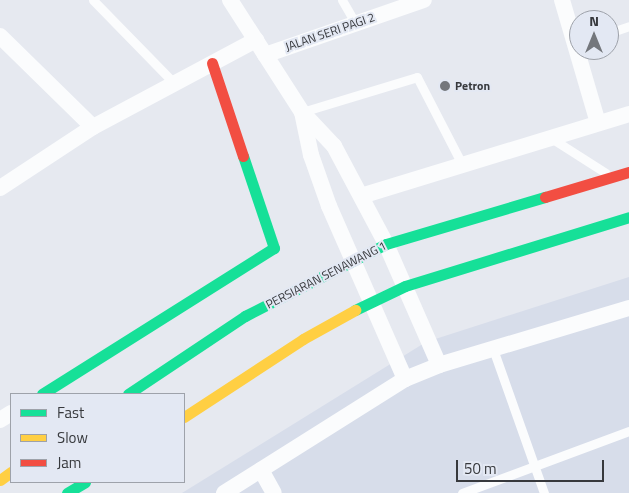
<!DOCTYPE html>
<html>
<head>
<meta charset="utf-8">
<style>
  body { margin:0 }
  #map { position:relative; width:629px; height:493px; overflow:hidden; background:#e6e9f0; font-family:"Titillium Web",sans-serif }
  div>[style] { position:absolute }
  .built>* { inset:0; background:#d7ddea }
  .lane>* { height:9px; margin:-4.5px; padding:0 4.5px; transform-origin:4.5px; border-radius:4.5px; background:#fbfcfd }
  .street>* { height:16px; margin:-8px; padding:0 8px; transform-origin:8px; border-radius:8px; background:#fbfcfd }
  .fast>* { height:11px; margin:-5.5px; padding:0 5.5px; transform-origin:5.5px; border-radius:5.5px; background:#16e098 }
  .slow>* { height:11px; margin:-5.5px; padding:0 5.5px; transform-origin:5.5px; border-radius:5.5px; background:#ffcf43 }
  .jam>* { height:11px; margin:-5.5px; padding:0 5.5px; transform-origin:5.5px; border-radius:5.5px; background:#f24e42 }
  .dots>* { width:14px; height:14px; translate:-50% -50%; box-sizing:border-box; border:2px solid #e3e8f3; border-radius:50% }
  span { translate:-50% -50%; white-space:nowrap; text-align:center; line-height:1.15; -webkit-text-stroke:4px #e3e8f3; paint-order:stroke }
  .street-label { font-size:12px; color:#37393d }
  .poi-label { font-size:12px; color:#37393d; font-weight:700 }
  .left { translate:0 -50%; text-align:left }
  .legend { position:absolute; left:10px; top:393px; width:175px; height:90px; box-sizing:border-box; background:#e3e8f3; border:1px solid #9ea2aa; margin:0; padding:6px 9px; list-style:none; font-size:15px; color:#37393d }
  .legend li { display:flex; align-items:center; gap:10px; height:25px }
  .legend b { width:25px; border:1px solid #9ea2aa }
  .north { position:absolute; left:569px; top:10px; width:50px; height:50px; box-sizing:border-box; background:#e3e8f3; border:1px solid #9ea2aa; border-radius:50%; rotate:0deg; font-size:14px; font-weight:700; line-height:20px; text-align:center; color:#37393d }
  .north::after { content:''; display:block; margin:auto; width:18px; height:22px; background:#74777c; clip-path:polygon(50% 0,100% 100%,50% 72%,0 100%) }
  .scale { position:absolute; left:456px; top:460px; width:148px; height:22px; box-sizing:border-box; border:2px solid #37393d; border-top:0; padding-left:6px; font-size:15px; line-height:18px; white-space:nowrap; color:#37393d; -webkit-text-stroke:4px #e3e8f3; paint-order:stroke }
</style>
</head>
<body>
<div id="map">
  <div class="built">
    <div style="clip-path:polygon(629px 277px,629px 493px,182px 493px,426px 342px)"></div>
  </div>
  <div class="lane">
    <div style="left:93px;top:0;width:117px;rotate:45.7deg"></div>
    <div style="left:342px;top:0;width:28px;rotate:60deg"></div>
    <div style="left:609px;top:33px;width:21px;rotate:-19deg"></div>
    <div style="left:302px;top:112px;width:120px;rotate:-16.9deg"></div>
    <div style="left:417px;top:77px;width:100px;rotate:62.7deg"></div>
    <div style="left:551px;top:138px;width:65px;rotate:32.5deg"></div>
    <div style="left:493px;top:349px;width:153px;rotate:70.5deg"></div>
    <div style="left:462px;top:493px;width:178px;rotate:-20.4deg"></div>
  </div>
  <div class="street">
    <div style="left:230px;top:0;width:133px;rotate:57.3deg"></div>
    <div style="left:302px;top:112px;width:47px;rotate:46.7deg"></div>
    <div style="left:334px;top:146px;width:111px;rotate:62deg"></div>
    <div style="left:386px;top:244px;width:132px;rotate:66.3deg"></div>
    <div style="left:562px;top:0;width:128px;rotate:73.7deg"></div>
    <div style="left:0;top:36px;width:130px;rotate:44.4deg"></div>
    <div style="left:265px;top:55px;width:168px;rotate:-19.1deg"></div>
    <div style="left:302px;top:112px;width:44px;rotate:78.2deg"></div>
    <div style="left:311px;top:155px;width:54px;rotate:70.6deg"></div>
    <div style="left:329px;top:206px;width:189px;rotate:66.3deg"></div>
    <div style="left:0;top:188px;width:111px;rotate:-33.3deg"></div>
    <div style="left:93px;top:127px;width:185px;rotate:-28.1deg"></div>
    <div style="left:361px;top:196px;width:280px;rotate:-17deg"></div>
    <div style="left:0;top:420px;width:13px;rotate:-32deg"></div>
    <div style="left:261px;top:470px;width:26px;rotate:61deg"></div>
    <div style="left:224px;top:493px;width:214px;rotate:-32.2deg"></div>
    <div style="left:405px;top:379px;width:37px;rotate:-22deg"></div>
    <div style="left:439px;top:365px;width:198px;rotate:-16.7deg"></div>
  </div>
  <div class="fast">
    <div style="left:355px;top:310px;width:55px;rotate:-25.6deg"></div>
    <div style="left:405px;top:286px;width:234px;rotate:-17.1deg"></div>
    <div style="left:42px;top:394px;width:274px;rotate:-32.2deg"></div>
    <div style="left:274px;top:248px;width:97px;rotate:-108.6deg"></div>
    <div style="left:128px;top:394px;width:141px;rotate:-33.7deg"></div>
    <div style="left:245px;top:316px;width:158px;rotate:-27.1deg"></div>
    <div style="left:386px;top:244px;width:166px;rotate:-16.5deg"></div>
    <div style="left:67px;top:493px;width:21px;rotate:-31deg"></div>
  </div>
  <div class="slow">
    <div style="left:184px;top:417px;width:142px;rotate:-33.2deg"></div>
    <div style="left:303px;top:339px;width:60px;rotate:-29.1deg"></div>
    <div style="left:0;top:480px;width:14px;rotate:-36deg"></div>
  </div>
  <div class="jam">
    <div style="left:212px;top:63px;width:98px;rotate:71.6deg"></div>
    <div style="left:545px;top:197px;width:88px;rotate:-16.6deg"></div>
  </div>
  <div class="dots">
    <div style="left:445px;top:86px;background:#74777c"></div>
  </div>
  <div class="street-label">
    <span style="left:330px;top:32px;rotate:-19deg">JALAN SERI PAGI 2</span>
    <span style="left:326px;top:275px;rotate:-27deg">PERSIARAN SENAWANG 1</span>
  </div>
  <div class="poi-label">
    <span class="left" style="left:455px;top:86px">Petron</span>
  </div>
  <ul class="legend">
  <li><b style="height:6px;background:#16e098"></b>Fast</li>
  <li><b style="height:6px;background:#ffcf43"></b>Slow</li>
  <li><b style="height:6px;background:#f24e42"></b>Jam</li>
  </ul>
  <div class="north">N</div>
  <div class="scale">50 m</div>
</div>
</body>
</html>
